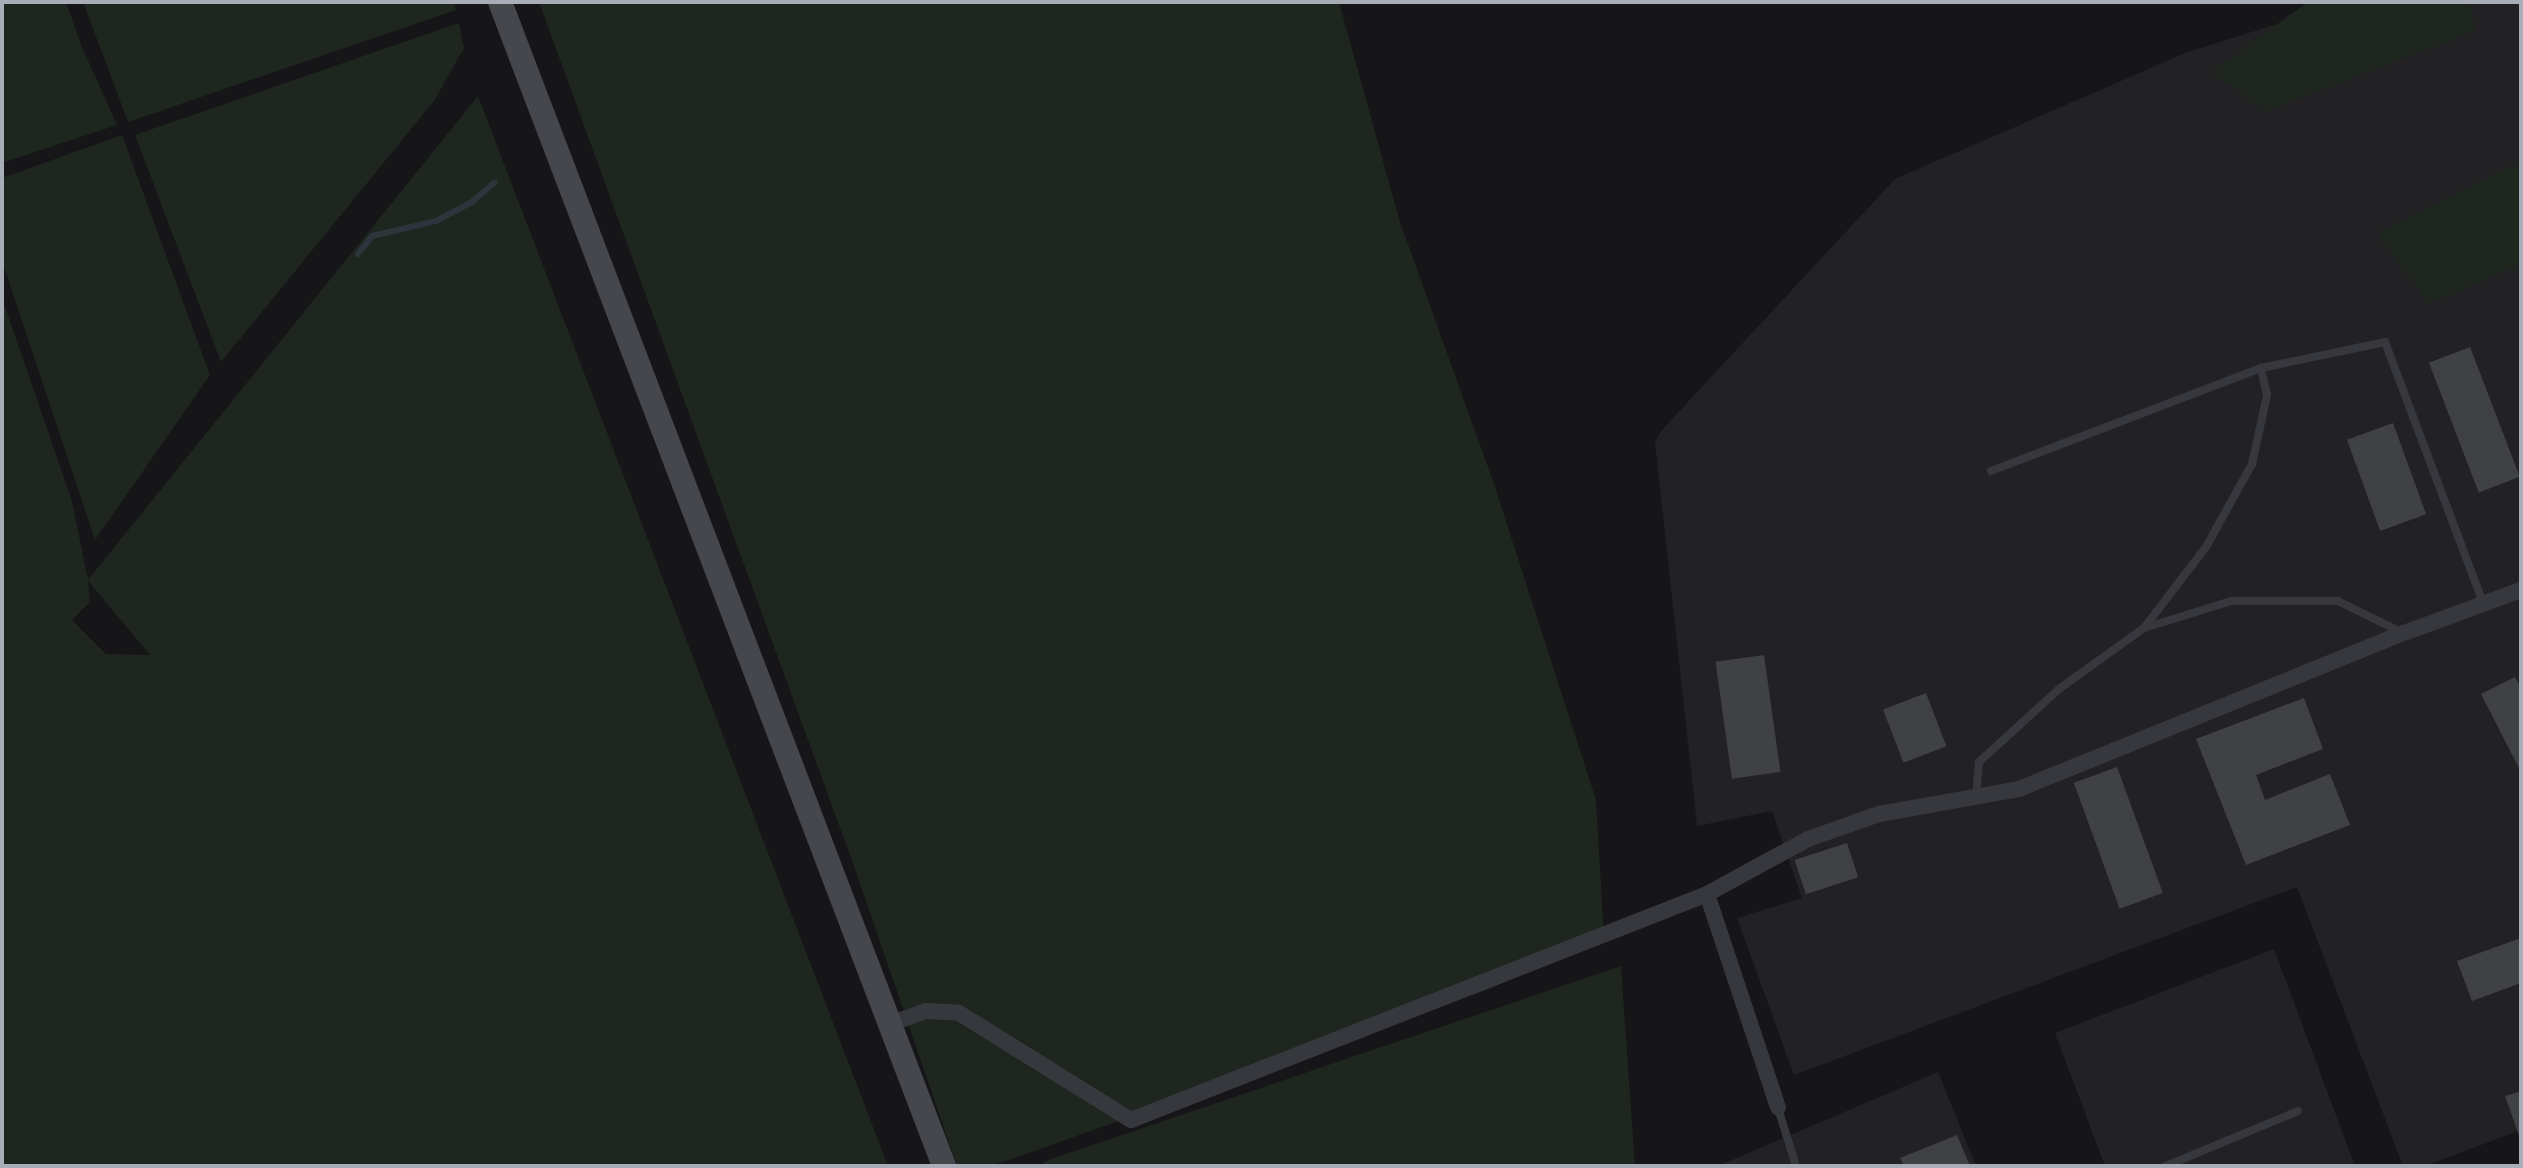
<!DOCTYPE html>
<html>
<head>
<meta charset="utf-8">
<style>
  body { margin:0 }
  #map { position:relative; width:2523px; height:1168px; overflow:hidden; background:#161618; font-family:Ubuntu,sans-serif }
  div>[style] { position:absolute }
  .built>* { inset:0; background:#222225 }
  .green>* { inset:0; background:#1e261f }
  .stream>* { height:6px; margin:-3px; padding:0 3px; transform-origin:3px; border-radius:3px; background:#2c353c }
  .building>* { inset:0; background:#404145; transform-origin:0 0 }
  .service>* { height:8px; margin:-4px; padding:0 4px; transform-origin:4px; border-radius:4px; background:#37383d }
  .minor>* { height:16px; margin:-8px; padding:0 8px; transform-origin:8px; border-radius:8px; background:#37383d }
  .secondary>* { height:24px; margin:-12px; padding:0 12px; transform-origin:12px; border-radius:12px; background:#45474d }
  span { translate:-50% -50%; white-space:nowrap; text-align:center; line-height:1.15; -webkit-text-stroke:6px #111113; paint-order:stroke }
  .frame { position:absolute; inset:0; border:4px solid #a8adb8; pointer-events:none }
</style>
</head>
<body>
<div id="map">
  <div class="built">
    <div style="clip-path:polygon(2347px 2px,2521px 2px,2521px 1130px,2425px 1166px,2403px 1166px,2297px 887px,1794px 1075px,1737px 918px,1802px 898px,1772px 811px,1697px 826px,1655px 442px,1661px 431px,1895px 179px,2188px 52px)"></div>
    <div style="clip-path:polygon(2274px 949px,2355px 1166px,2105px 1166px,2055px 1033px)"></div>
    <div style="clip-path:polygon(1938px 1072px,1976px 1166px,1725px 1166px,1725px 1163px)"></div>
  </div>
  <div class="green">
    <div style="clip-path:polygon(2px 2px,66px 2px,81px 45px,117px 125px,2px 163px)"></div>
    <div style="clip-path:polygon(83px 2px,453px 2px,456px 10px,128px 122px)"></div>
    <div style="clip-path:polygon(539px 2px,1339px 2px,1400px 222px,1494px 484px,1596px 800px,1604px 937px,1492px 988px,1012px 1159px,989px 1166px,957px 1166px,855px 869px)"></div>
    <div style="clip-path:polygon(2308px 2px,2470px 2px,2475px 31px,2264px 112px,2212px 71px)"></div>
    <div style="clip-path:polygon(459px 23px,464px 48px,434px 101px,221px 362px,135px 135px)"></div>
    <div style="clip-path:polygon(evenodd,478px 96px,888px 1166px,2px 1166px,2px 298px,72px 501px,88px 580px,478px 96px,88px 582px,89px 582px,150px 655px,106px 654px,72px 620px,90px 602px,88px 582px)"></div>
    <div style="clip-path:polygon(122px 135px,210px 375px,95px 540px,2px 261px,2px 178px)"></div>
    <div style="clip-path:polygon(2521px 160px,2521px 264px,2429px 304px,2377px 233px)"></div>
    <div style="clip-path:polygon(1621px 966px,1635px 1166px,1039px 1166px,1048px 1160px)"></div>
  </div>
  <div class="stream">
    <div style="left:358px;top:254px;width:23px;rotate:-52deg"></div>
    <div style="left:372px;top:236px;width:66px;rotate:-13.2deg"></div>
    <div style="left:436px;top:221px;width:41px;rotate:-27.8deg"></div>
    <div style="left:472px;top:202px;width:30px;rotate:-41deg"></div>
  </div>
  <div class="building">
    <div style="left:2470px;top:347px;width:139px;height:44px;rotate:69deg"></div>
    <div style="left:2393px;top:423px;width:97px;height:49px;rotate:70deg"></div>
    <div style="left:1764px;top:655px;width:118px;height:49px;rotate:82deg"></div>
    <div style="clip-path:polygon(2515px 677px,2521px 688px,2521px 772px,2481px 694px)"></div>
    <div style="left:1926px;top:693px;width:57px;height:46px;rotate:69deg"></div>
    <div style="clip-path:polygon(2304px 698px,2323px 749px,2256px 775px,2265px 800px,2330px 774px,2350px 825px,2246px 865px,2196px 739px)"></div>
    <div style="left:2117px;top:767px;width:134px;height:46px;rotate:70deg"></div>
    <div style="left:1847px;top:843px;width:36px;height:55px;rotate:72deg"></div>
    <div style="clip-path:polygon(2521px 938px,2521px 983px,2472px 1001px,2457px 961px)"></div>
    <div style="clip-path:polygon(2521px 1091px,2521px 1141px,2505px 1096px)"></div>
    <div style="clip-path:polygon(1957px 1135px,1970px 1166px,1904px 1166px,1900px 1158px)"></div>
  </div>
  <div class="service">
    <div style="left:1991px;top:471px;width:289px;rotate:-20.9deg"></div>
    <div style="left:2261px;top:368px;width:127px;rotate:-11.8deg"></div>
    <div style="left:2385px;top:342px;width:279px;rotate:69.4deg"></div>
    <div style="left:2144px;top:628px;width:91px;rotate:-17.2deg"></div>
    <div style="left:2231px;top:601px;width:107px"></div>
    <div style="left:2338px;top:601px;width:72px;rotate:26.2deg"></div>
    <div style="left:1976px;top:796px;width:34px;rotate:-85deg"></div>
    <div style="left:1979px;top:762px;width:108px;rotate:-42.4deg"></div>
    <div style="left:2059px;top:689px;width:105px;rotate:-35.7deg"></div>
    <div style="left:2144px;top:628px;width:102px;rotate:-52.6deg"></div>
    <div style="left:2206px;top:547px;width:95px;rotate:-61deg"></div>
    <div style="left:2252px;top:464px;width:71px;rotate:-77.7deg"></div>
    <div style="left:2267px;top:395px;width:28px;rotate:-103deg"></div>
    <div style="left:1778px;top:1108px;width:61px;rotate:72.8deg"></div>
    <div style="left:2166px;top:1166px;width:143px;rotate:-22.6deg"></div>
  </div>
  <div class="minor">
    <div style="left:1707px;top:894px;width:225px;rotate:71.6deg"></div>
    <div style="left:890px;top:1024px;width:38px;rotate:-20deg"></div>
    <div style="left:926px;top:1011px;width:33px;rotate:3deg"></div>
    <div style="left:959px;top:1013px;width:203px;rotate:31.9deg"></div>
    <div style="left:1131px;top:1120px;width:619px;rotate:-21.42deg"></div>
    <div style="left:1707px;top:894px;width:115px;rotate:-28.6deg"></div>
    <div style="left:1808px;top:839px;width:75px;rotate:-19.4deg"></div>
    <div style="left:1879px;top:814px;width:142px;rotate:-10.1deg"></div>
    <div style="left:2019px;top:789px;width:415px;rotate:-22.1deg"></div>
    <div style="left:2404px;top:633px;width:125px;rotate:-20.2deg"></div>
  </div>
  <div class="secondary">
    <div style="left:500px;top:2px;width:1246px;rotate:69.12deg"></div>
  </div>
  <div class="frame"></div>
</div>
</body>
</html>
